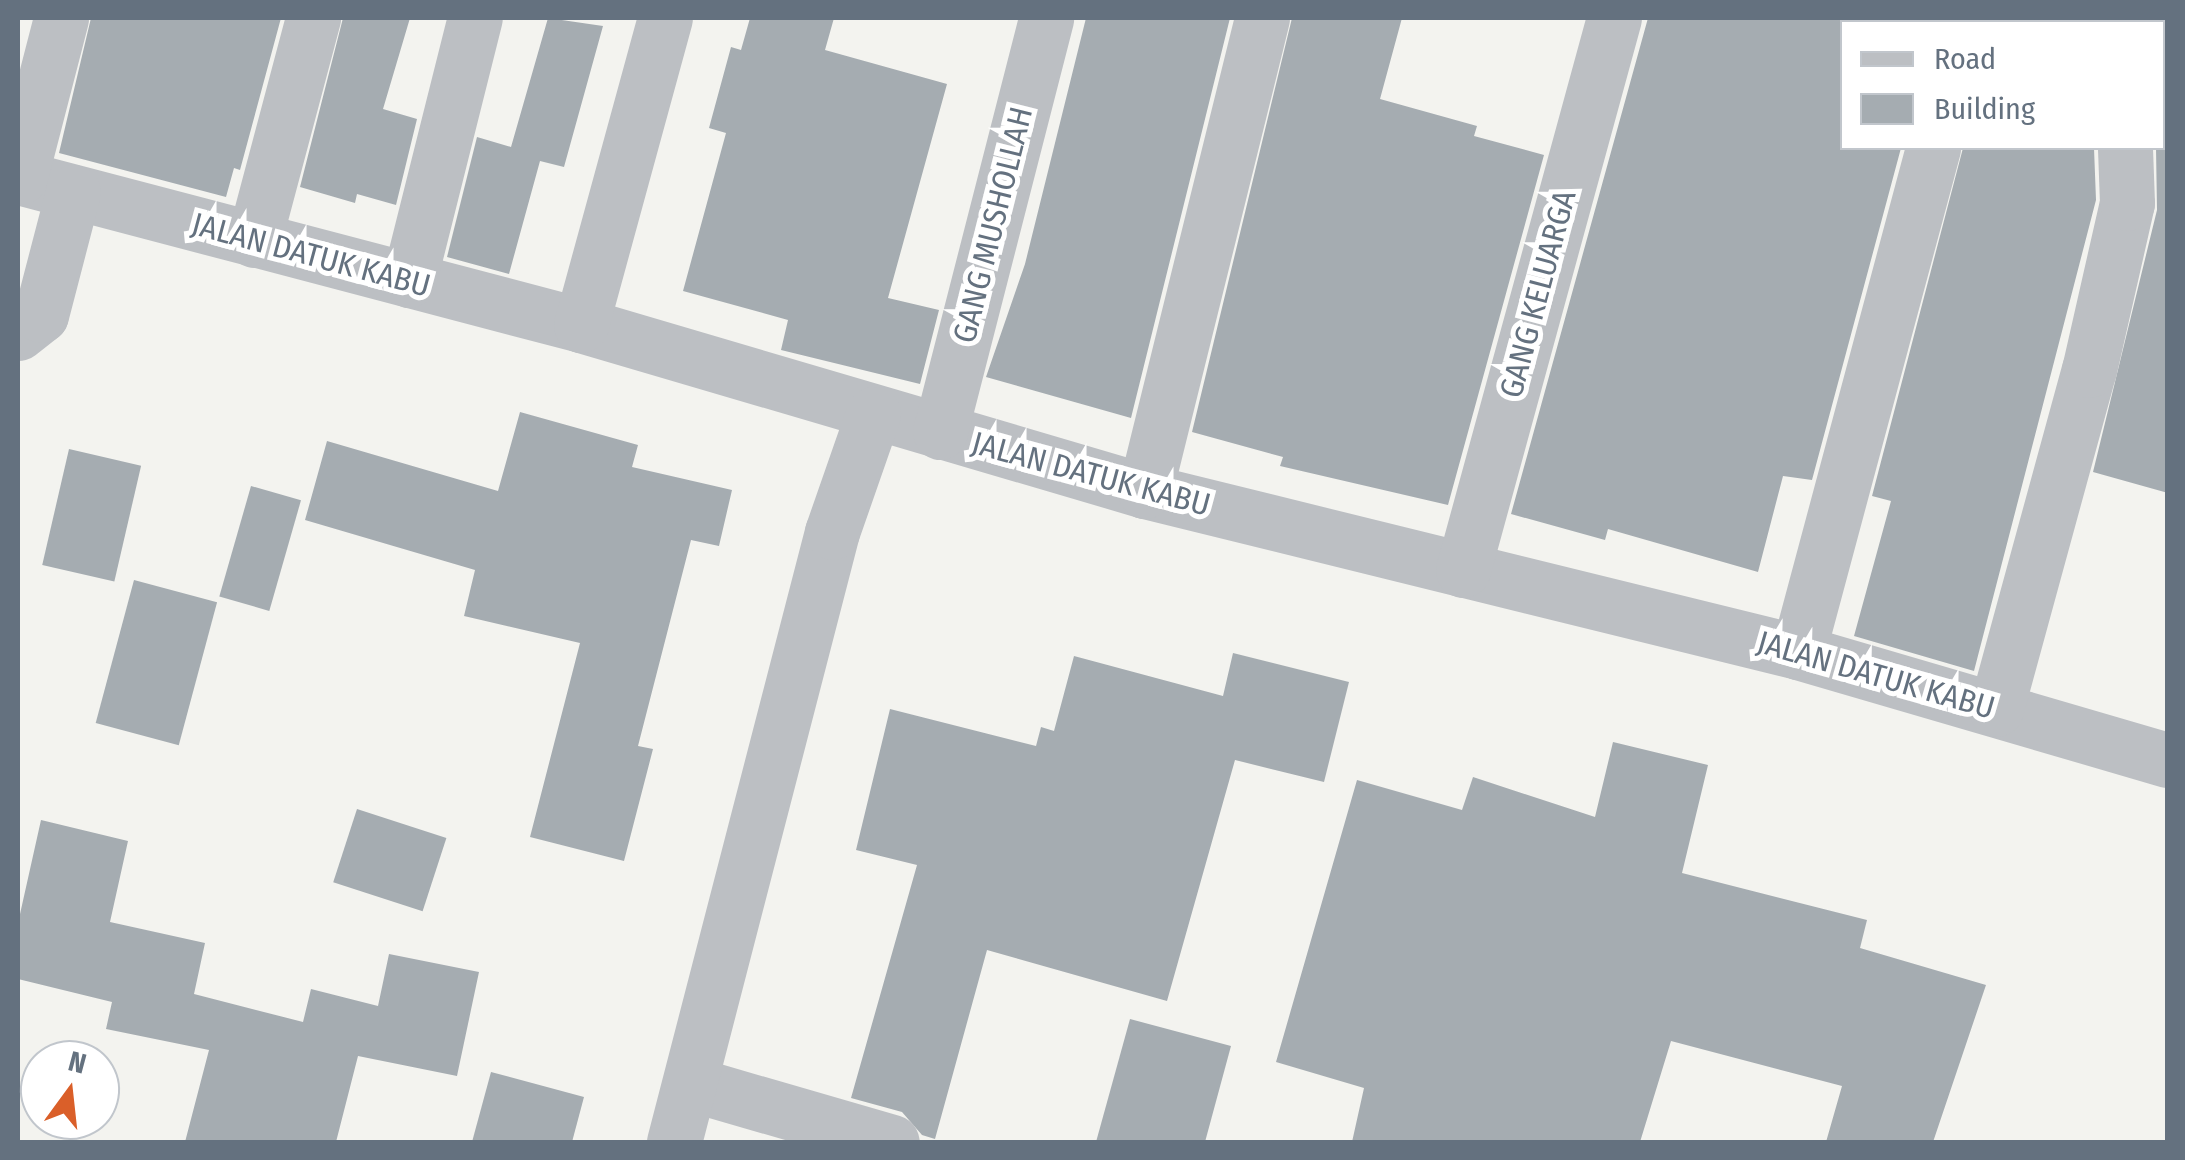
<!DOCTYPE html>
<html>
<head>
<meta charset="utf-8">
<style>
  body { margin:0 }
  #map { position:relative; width:2185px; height:1160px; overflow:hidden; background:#f3f3ef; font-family:"Fira Sans Condensed",sans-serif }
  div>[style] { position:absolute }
  .building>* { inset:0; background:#a5acb1; transform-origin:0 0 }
  .minor>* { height:55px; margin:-27.5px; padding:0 27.5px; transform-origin:27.5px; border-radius:27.5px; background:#bcbfc3 }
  span { translate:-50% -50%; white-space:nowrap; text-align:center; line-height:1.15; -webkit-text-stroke:10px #fff; paint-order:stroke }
  .street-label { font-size:32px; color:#64717f }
  .frame { position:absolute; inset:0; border:20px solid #64717f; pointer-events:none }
  .legend { position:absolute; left:1840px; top:20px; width:325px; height:130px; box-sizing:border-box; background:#fff; border:2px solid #c1c6cc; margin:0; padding:12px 18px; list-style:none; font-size:30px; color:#64717f }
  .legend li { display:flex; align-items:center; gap:20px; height:50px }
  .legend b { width:50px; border:2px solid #c1c6cc }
  .north { position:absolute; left:20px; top:1040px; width:100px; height:100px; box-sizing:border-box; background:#fff; border:2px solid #c1c6cc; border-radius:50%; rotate:15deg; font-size:28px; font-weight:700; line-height:40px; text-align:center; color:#64717f }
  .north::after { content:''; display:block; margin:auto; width:35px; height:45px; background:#da5f29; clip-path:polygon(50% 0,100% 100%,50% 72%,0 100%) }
</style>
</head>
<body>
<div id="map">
  <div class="building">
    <div style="clip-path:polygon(91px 18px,281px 18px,240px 170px,234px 168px,226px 197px,59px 153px)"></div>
    <div style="clip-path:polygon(343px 18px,410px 18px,383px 109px,417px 119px,396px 205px,357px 194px,355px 203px,300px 187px)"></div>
    <div style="clip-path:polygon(548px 18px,603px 26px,564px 167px,540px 161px,509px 274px,447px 257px,477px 137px,511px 147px)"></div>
    <div style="clip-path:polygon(750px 18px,834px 18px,825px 50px,947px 84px,888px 298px,939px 310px,920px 384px,781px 350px,788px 320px,683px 291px,726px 133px,709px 128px,731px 47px,741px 50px)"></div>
    <div style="clip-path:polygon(1086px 18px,1230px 18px,1131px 418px,986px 377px,1025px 264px)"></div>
    <div style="clip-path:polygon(1292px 18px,1402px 18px,1380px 99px,1477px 126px,1474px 136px,1544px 155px,1448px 505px,1280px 466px,1283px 457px,1192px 432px)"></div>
    <div style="clip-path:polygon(1648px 18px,1842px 18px,1842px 148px,1901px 148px,1812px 480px,1783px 476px,1758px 572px,1608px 529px,1605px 540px,1511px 514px)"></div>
    <div style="clip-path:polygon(1963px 148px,2094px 148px,2096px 200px,1974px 671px,1854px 636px,1891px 501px,1872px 496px)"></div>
    <div style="clip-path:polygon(2156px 148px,2168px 148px,2168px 493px,2093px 472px,2157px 210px)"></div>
    <div style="clip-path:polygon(520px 412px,638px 445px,632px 467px,732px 490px,719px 546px,691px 540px,638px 746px,653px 749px,624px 861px,530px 837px,580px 643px,464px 616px,475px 570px,305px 520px,327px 441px,498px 491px)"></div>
    <div style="left:69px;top:449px;width:74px;height:119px;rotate:13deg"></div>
    <div style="left:251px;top:486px;width:52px;height:115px;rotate:16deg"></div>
    <div style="left:134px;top:580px;width:86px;height:148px;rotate:15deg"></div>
    <div style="clip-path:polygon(1233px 653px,1349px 682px,1324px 782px,1235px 760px,1167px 1001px,987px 950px,935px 1139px,922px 1135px,902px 1112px,851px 1098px,917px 865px,856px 850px,890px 709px,1036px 746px,1041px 727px,1054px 731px,1074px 656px,1223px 696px)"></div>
    <div style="clip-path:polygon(1613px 742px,1708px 765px,1682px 873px,1867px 920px,1860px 948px,1986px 985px,1933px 1142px,1826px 1142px,1842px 1086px,1671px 1041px,1640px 1142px,1352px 1142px,1364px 1088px,1276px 1062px,1357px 780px,1462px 810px,1473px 777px,1595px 817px)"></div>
    <div style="left:357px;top:809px;width:94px;height:77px;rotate:18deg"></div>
    <div style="clip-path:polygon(41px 820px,128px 841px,110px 922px,205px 943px,194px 994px,303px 1022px,311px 989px,378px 1006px,389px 954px,479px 972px,457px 1076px,358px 1056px,336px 1142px,185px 1142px,209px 1050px,106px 1029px,112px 1002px,18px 979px,18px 923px)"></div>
    <div style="clip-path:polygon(1130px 1019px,1231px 1046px,1205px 1142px,1096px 1142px)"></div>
    <div style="clip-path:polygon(491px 1072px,584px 1097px,572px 1142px,472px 1142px)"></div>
  </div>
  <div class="minor">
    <div style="left:1967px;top:22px;width:4px;rotate:-76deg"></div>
    <div style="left:2142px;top:22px;width:4px;rotate:-76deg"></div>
    <div style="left:18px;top:177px;width:582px;rotate:14.73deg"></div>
    <div style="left:581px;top:325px;width:588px;rotate:16.4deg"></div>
    <div style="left:1145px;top:491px;width:673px;rotate:13.85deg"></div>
    <div style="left:1798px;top:652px;width:385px;rotate:16.3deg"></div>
    <div style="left:20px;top:177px;width:164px;rotate:-75.5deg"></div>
    <div style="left:254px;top:240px;width:230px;rotate:-75.1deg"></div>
    <div style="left:409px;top:280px;width:270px;rotate:-75.9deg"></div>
    <div style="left:581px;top:325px;width:318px;rotate:-74.7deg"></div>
    <div style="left:18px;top:333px;width:29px;rotate:-38deg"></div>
    <div style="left:41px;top:315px;width:127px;rotate:-75.4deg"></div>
    <div style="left:940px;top:432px;width:427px;rotate:-75.6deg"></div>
    <div style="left:1145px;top:491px;width:487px;rotate:-76.1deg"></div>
    <div style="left:1463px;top:570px;width:572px;rotate:-74.7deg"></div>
    <div style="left:1798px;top:652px;width:522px;rotate:-75deg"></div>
    <div style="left:1996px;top:709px;width:352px;rotate:-74.7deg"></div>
    <div style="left:2089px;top:370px;width:171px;rotate:-77.2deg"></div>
    <div style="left:2127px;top:203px;width:55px;rotate:-92.1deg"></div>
    <div style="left:692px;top:1084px;width:208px;rotate:16.2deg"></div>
    <div style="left:674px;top:1142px;width:630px;rotate:-75.48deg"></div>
    <div style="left:832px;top:532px;width:125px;rotate:-70.8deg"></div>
  </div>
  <div class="street-label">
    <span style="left:993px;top:225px;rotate:-76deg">GANG MUSHOLLAH</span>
    <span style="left:311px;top:255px;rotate:15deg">JALAN DATUK KABU</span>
    <span style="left:1538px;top:294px;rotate:-75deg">GANG KELUARGA</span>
    <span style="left:1091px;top:474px;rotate:15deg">JALAN DATUK KABU</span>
    <span style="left:1876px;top:675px;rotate:16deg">JALAN DATUK KABU</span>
  </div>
  <div class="frame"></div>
  <ul class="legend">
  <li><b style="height:12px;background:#bcbfc3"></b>Road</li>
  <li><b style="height:28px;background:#a5acb1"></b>Building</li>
  </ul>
  <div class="north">N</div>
</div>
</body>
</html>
